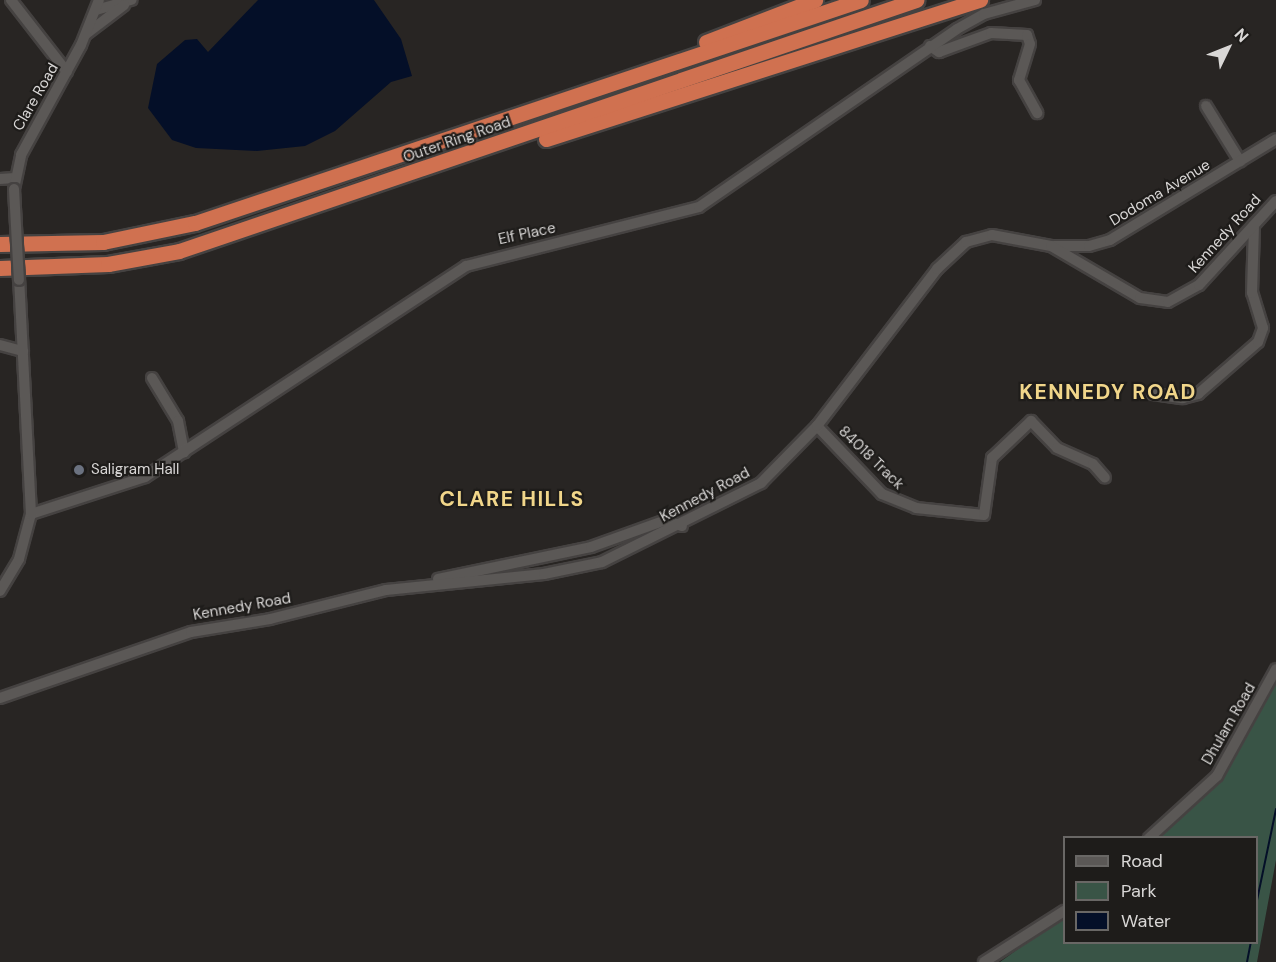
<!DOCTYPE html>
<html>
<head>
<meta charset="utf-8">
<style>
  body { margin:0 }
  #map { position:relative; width:1276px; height:962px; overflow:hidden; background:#282523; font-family:"DM Sans",sans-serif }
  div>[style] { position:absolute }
  .green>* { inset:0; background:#395446 }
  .water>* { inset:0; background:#040f28 }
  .stream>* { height:2px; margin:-1px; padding:0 1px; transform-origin:1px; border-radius:1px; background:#040f28 }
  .roads { filter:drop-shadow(2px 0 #454241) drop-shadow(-2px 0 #454241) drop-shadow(0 2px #454241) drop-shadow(0 -2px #454241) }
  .minor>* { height:10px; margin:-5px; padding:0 5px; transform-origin:5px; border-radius:5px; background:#5b5856 }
  .highway>* { height:15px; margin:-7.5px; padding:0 7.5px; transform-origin:7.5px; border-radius:7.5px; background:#d07150 }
  .bridges { filter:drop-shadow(2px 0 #454241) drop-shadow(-2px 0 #454241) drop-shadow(0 2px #454241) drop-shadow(0 -2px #454241) }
  .minor-bridge>* { height:10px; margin:-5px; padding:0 5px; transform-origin:5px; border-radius:5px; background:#5b5856 }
  .dots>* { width:16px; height:16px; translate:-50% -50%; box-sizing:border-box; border:3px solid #1e1c1a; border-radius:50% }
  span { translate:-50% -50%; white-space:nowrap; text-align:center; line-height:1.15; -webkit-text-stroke:4.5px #1e1c1a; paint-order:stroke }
  .street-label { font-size:15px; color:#d9d7d6 }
  .poi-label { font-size:15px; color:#d9d7d6 }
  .left { translate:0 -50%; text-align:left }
  .district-label { font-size:21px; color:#f1d68a; font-weight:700; letter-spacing:1.5px }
  .legend { position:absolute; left:1063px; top:836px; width:195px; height:108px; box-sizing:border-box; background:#1e1c1a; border:2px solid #696765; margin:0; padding:8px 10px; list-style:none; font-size:18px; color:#d9d7d6 }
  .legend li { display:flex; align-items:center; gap:12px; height:30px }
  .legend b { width:30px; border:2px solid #696765 }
  .north { position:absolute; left:1198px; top:18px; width:60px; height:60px; -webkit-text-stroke:4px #1e1c1a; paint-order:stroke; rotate:47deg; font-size:16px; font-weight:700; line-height:24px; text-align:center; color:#d9d7d6 }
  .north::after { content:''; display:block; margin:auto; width:21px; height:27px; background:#d9d7d6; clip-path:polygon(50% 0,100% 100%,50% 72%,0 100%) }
</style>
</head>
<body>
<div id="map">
  <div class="green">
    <div style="clip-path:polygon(1276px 677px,1276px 860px,1257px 962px,1000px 962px,1064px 916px,1064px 942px,1256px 942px,1256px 838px,1159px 837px,1221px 776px)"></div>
  </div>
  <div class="water">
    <div style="clip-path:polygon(258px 0,374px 0,401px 39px,412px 76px,391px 82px,335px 131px,305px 146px,257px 151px,196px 148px,172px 140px,148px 108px,157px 64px,185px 40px,197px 39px,208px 52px)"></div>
  </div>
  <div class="stream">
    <div style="left:1256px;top:905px;width:98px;rotate:-78.2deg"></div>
    <div style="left:1247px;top:962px;width:20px;rotate:-79deg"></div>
  </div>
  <div class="roads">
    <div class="minor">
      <div style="left:11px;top:0;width:91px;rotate:52.1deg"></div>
      <div style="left:96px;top:10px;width:37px;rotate:-16deg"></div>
      <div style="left:86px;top:34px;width:48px;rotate:-37.3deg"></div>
      <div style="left:930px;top:46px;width:11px;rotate:34deg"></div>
      <div style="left:939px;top:52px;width:55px;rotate:-20.1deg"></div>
      <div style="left:991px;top:33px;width:36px;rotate:3deg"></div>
      <div style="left:1027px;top:35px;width:9px;rotate:72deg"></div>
      <div style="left:1030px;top:44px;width:38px;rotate:107deg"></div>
      <div style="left:1019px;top:80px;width:38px;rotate:61deg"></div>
      <div style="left:1206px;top:106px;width:65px;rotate:58.3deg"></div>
      <div style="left:0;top:179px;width:15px;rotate:-4deg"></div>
      <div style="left:14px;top:189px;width:35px;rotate:-78deg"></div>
      <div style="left:21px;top:155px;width:125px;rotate:-61.4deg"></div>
      <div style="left:81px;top:45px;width:48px;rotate:-68.2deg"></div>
      <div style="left:1054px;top:246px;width:35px"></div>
      <div style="left:1089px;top:246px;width:22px;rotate:-16deg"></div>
      <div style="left:1110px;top:240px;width:194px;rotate:-31.3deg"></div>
      <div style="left:0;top:345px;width:24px;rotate:15deg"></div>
      <div style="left:152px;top:378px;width:50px;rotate:58.8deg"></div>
      <div style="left:178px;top:421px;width:32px;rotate:79deg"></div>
      <div style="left:1153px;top:394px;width:30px;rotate:8deg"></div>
      <div style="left:1183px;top:398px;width:16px;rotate:-15deg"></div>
      <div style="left:1198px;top:394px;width:79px;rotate:-40.9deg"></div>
      <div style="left:1258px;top:342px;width:15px;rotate:-70deg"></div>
      <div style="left:1263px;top:328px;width:37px;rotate:-107deg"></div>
      <div style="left:1252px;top:293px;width:68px;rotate:-88.3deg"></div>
      <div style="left:817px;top:426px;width:94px;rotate:46.3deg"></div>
      <div style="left:882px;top:494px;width:37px;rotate:22deg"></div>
      <div style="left:916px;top:508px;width:68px;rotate:5.9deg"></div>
      <div style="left:984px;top:515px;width:58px;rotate:-82deg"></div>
      <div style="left:992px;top:458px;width:54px;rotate:-43.5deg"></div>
      <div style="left:1031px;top:421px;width:37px;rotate:46deg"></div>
      <div style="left:1057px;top:448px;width:39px;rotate:24deg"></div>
      <div style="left:1093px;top:464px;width:18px;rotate:49deg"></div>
      <div style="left:31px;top:514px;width:120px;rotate:-18deg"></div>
      <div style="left:145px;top:477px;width:384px;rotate:-33.3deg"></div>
      <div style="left:466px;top:266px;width:240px;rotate:-14.2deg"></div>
      <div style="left:699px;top:207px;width:313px;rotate:-34.6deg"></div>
      <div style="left:957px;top:29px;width:31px;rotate:-29deg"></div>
      <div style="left:984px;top:14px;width:53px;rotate:-15.4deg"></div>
      <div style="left:438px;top:579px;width:156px;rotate:-11.8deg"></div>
      <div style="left:591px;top:547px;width:80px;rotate:-19.8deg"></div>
      <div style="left:666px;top:520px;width:17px;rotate:21deg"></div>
      <div style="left:0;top:591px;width:37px;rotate:-59deg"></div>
      <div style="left:19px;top:559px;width:47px;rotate:-75.1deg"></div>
      <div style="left:31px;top:514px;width:234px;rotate:-92.9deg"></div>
      <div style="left:0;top:698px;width:202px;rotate:-19.1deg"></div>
      <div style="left:191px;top:632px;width:80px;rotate:-9.3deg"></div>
      <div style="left:270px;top:619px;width:120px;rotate:-14deg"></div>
      <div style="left:386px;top:590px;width:159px;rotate:-5.8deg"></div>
      <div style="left:544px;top:574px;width:59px;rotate:-11.7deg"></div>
      <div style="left:602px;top:562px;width:178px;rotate:-26.4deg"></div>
      <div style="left:761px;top:483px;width:80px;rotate:-45.5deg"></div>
      <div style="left:817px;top:426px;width:198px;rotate:-52.6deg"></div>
      <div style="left:937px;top:269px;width:40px;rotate:-43deg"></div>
      <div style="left:966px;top:242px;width:27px;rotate:-15deg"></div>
      <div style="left:992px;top:235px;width:60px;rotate:10.6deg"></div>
      <div style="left:1051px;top:246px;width:103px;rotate:30.3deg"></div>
      <div style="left:1140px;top:298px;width:28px;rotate:8deg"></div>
      <div style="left:1168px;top:302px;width:35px;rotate:-29deg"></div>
      <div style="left:1199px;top:285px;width:114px;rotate:-47.5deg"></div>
      <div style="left:1149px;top:838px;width:92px;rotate:-42.4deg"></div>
      <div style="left:1217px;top:776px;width:122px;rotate:-61.1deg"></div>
      <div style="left:984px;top:962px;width:95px;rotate:-32.5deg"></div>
    </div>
    <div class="highway">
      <div style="left:706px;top:42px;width:117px;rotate:-21.1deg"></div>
      <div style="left:546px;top:139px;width:456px;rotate:-17.8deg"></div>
      <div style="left:0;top:244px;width:103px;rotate:-1.1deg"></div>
      <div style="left:103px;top:242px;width:94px;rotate:-11.7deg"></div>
      <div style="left:195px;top:223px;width:702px;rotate:-18.51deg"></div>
      <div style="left:0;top:268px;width:108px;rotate:-2.1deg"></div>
      <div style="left:108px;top:264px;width:72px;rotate:-10.4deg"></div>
      <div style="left:179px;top:251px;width:779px;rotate:-18.81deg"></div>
    </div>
  </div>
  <div class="bridges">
    <div class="minor-bridge">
      <div style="left:14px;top:189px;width:91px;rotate:86.9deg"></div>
    </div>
  </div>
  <div class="dots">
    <div style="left:79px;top:470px;background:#6b7280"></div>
  </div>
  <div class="street-label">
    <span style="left:36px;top:97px;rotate:-60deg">Clare Road</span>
    <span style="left:457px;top:140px;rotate:-19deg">Outer Ring Road</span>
    <span style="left:1160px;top:193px;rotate:-31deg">Dodoma Avenue</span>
    <span style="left:527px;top:234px;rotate:-12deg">Elf Place</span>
    <span style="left:1225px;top:234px;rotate:-48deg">Kennedy Road</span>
    <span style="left:871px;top:458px;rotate:44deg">84018 Track</span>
    <span style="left:705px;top:495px;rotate:-28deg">Kennedy Road</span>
    <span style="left:242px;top:607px;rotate:-10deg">Kennedy Road</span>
    <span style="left:1229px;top:724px;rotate:-60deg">Dhulam Road</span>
  </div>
  <div class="poi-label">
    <span class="left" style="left:91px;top:470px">Saligram Hall</span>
  </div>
  <div class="district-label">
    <span style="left:1108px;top:392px">KENNEDY ROAD</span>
    <span style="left:512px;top:499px">CLARE HILLS</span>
  </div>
  <ul class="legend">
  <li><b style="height:8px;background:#5b5856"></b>Road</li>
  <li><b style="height:16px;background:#395446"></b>Park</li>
  <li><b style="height:16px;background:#040f28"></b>Water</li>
  </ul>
  <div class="north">N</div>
</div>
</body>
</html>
